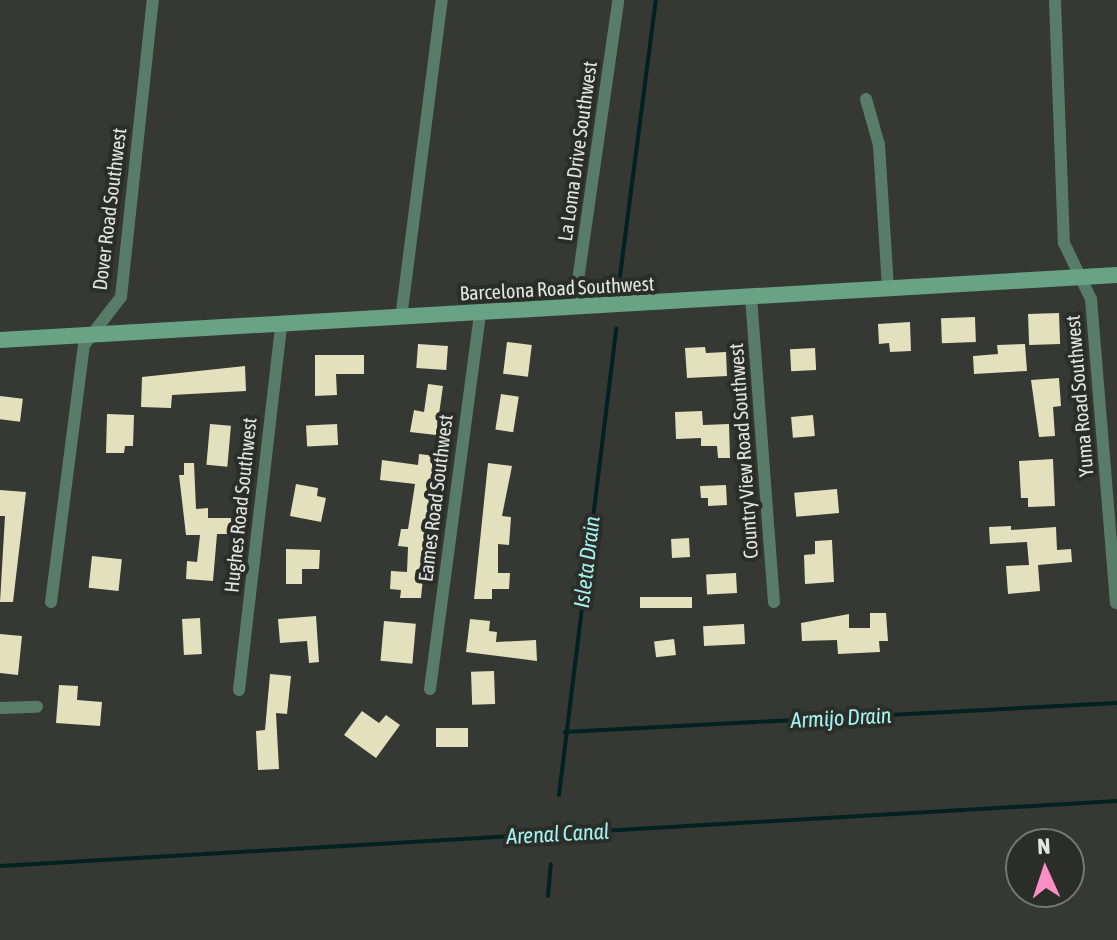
<!DOCTYPE html>
<html>
<head>
<meta charset="utf-8">
<style>
  body { margin:0 }
  #map { position:relative; width:1117px; height:940px; overflow:hidden; background:#353833; font-family:"Asap Condensed",sans-serif }
  div>[style] { position:absolute }
  .stream>* { height:4px; margin:-2px; padding:0 2px; transform-origin:2px; border-radius:2px; background:#012221 }
  .building>* { inset:0; background:#e3e1bd; transform-origin:0 0 }
  .street>* { height:12px; margin:-6px; padding:0 6px; transform-origin:6px; border-radius:6px; background:#597c6a }
  .secondary>* { height:16px; margin:-8px; padding:0 8px; transform-origin:8px; border-radius:8px; background:#69a386 }
  span { translate:-50% -50%; white-space:nowrap; text-align:center; line-height:1.15; -webkit-text-stroke:8px #2b2d29; paint-order:stroke }
  .street-label { font-size:20px; color:#e3e5e2 }
  .water-label { font-size:22px; color:#a3f3ee; font-style:italic }
  .north { position:absolute; left:1005px; top:828px; width:80px; height:80px; box-sizing:border-box; background:#2b2d29; border:2px solid #757773; border-radius:50%; rotate:357deg; font-size:22px; font-weight:700; line-height:32px; text-align:center; color:#e3e5e2 }
  .north::after { content:''; display:block; margin:auto; width:28px; height:36px; background:#fb8fc4; clip-path:polygon(50% 0,100% 100%,50% 72%,0 100%) }
</style>
</head>
<body>
<div id="map">
  <div class="stream">
    <div style="left:620px;top:276px;width:278px;rotate:-82.6deg"></div>
    <div style="left:565px;top:732px;width:553px;rotate:-3.01deg"></div>
    <div style="left:559px;top:795px;width:470px;rotate:-83deg"></div>
    <div style="left:0;top:866px;width:1119px;rotate:-3.33deg"></div>
    <div style="left:548px;top:896px;width:32px;rotate:-85deg"></div>
  </div>
  <div class="building">
    <div style="left:1059px;top:313px;width:31px;height:31px;rotate:88deg"></div>
    <div style="left:975px;top:317px;width:25px;height:34px;rotate:88deg"></div>
    <div style="clip-path:polygon(910px 322px,911px 351px,890px 352px,889px 343px,879px 344px,878px 324px)"></div>
    <div style="left:507px;top:342px;width:25px;height:32px;rotate:7deg"></div>
    <div style="left:418px;top:344px;width:30px;height:24px;rotate:4deg"></div>
    <div style="clip-path:polygon(1025px 344px,1027px 371px,974px 374px,973px 356px,998px 354px,997px 345px)"></div>
    <div style="clip-path:polygon(705px 347px,706px 353px,726px 352px,727px 376px,687px 378px,685px 348px)"></div>
    <div style="left:815px;top:348px;width:22px;height:25px;rotate:87deg"></div>
    <div style="clip-path:polygon(315px 355px,364px 355px,364px 374px,336px 374px,337px 395px,315px 396px)"></div>
    <div style="clip-path:polygon(245px 366px,246px 391px,172px 395px,171px 408px,141px 407px,142px 377px)"></div>
    <div style="clip-path:polygon(1059px 378px,1061px 406px,1053px 407px,1055px 436px,1039px 437px,1031px 380px)"></div>
    <div style="clip-path:polygon(428px 384px,443px 386px,436px 435px,410px 432px,414px 410px,424px 412px)"></div>
    <div style="left:501px;top:394px;width:18px;height:36px;rotate:9deg"></div>
    <div style="left:0;top:396px;width:23px;height:23px;rotate:7deg"></div>
    <div style="clip-path:polygon(702px 411px,703px 425px,729px 424px,730px 458px,718px 458px,717px 446px,701px 446px,701px 438px,676px 439px,675px 412px)"></div>
    <div style="clip-path:polygon(107px 414px,134px 415px,133px 446px,125px 446px,124px 453px,106px 453px)"></div>
    <div style="left:813px;top:415px;width:21px;height:22px;rotate:85deg"></div>
    <div style="left:210px;top:424px;width:21px;height:41px;rotate:5deg"></div>
    <div style="left:337px;top:424px;width:21px;height:31px;rotate:87deg"></div>
    <div style="clip-path:polygon(419px 454px,435px 456px,421px 598px,400px 598px,401px 590px,390px 589px,391px 571px,407px 572px,408px 547px,398px 546px,401px 529px,408px 529px,415px 484px,380px 480px,382px 460px,418px 465px)"></div>
    <div style="clip-path:polygon(1053px 459px,1055px 506px,1028px 507px,1028px 498px,1021px 498px,1019px 461px)"></div>
    <div style="clip-path:polygon(184px 463px,194px 463px,196px 509px,208px 508px,208px 518px,231px 518px,232px 534px,217px 534px,213px 581px,186px 579px,187px 561px,197px 562px,200px 535px,186px 535px,179px 475px,184px 475px)"></div>
    <div style="clip-path:polygon(488px 463px,512px 466px,502px 516px,511px 517px,509px 545px,498px 544px,498px 573px,510px 573px,509px 589px,492px 589px,492px 599px,474px 599px)"></div>
    <div style="clip-path:polygon(296px 484px,318px 488px,317px 496px,326px 498px,321px 522px,290px 516px)"></div>
    <div style="clip-path:polygon(726px 485px,727px 505px,708px 506px,708px 498px,701px 498px,700px 486px)"></div>
    <div style="left:837px;top:489px;width:24px;height:43px;rotate:85deg"></div>
    <div style="clip-path:polygon(0 490px,26px 492px,13px 602px,0 602px,5px 516px,0 516px)"></div>
    <div style="clip-path:polygon(1011px 526px,1011px 530px,1056px 527px,1057px 550px,1071px 549px,1072px 562px,1038px 565px,1040px 591px,1008px 594px,1006px 566px,1029px 565px,1027px 542px,990px 544px,989px 527px)"></div>
    <div style="left:689px;top:538px;width:19px;height:18px;rotate:87deg"></div>
    <div style="clip-path:polygon(832px 540px,834px 582px,805px 584px,804px 555px,815px 554px,815px 541px)"></div>
    <div style="clip-path:polygon(286px 549px,320px 550px,319px 569px,302px 569px,302px 584px,286px 584px)"></div>
    <div style="left:92px;top:556px;width:30px;height:32px;rotate:6deg"></div>
    <div style="left:736px;top:573px;width:20px;height:30px;rotate:87deg"></div>
    <div style="left:692px;top:597px;width:11px;height:52px;rotate:90deg"></div>
    <div style="clip-path:polygon(870px 613px,886px 613px,888px 641px,879px 641px,880px 652px,838px 654px,837px 640px,802px 641px,801px 623px,849px 614px,849px 628px,870px 628px)"></div>
    <div style="clip-path:polygon(316px 616px,319px 662px,309px 663px,307px 641px,280px 643px,278px 619px)"></div>
    <div style="left:200px;top:618px;width:36px;height:18px;rotate:87deg"></div>
    <div style="clip-path:polygon(470px 619px,490px 621px,489px 631px,497px 632px,496px 642px,536px 640px,537px 661px,466px 652px)"></div>
    <div style="left:384px;top:621px;width:32px;height:40px;rotate:5deg"></div>
    <div style="left:744px;top:624px;width:20px;height:41px;rotate:87deg"></div>
    <div style="clip-path:polygon(0 634px,22px 636px,18px 675px,0 673px)"></div>
    <div style="left:674px;top:639px;width:16px;height:20px;rotate:83deg"></div>
    <div style="left:494px;top:671px;width:33px;height:23px;rotate:88deg"></div>
    <div style="clip-path:polygon(270px 674px,291px 676px,287px 714px,276px 713px,279px 769px,258px 770px,256px 731px,265px 730px)"></div>
    <div style="clip-path:polygon(59px 685px,78px 686px,77px 700px,102px 702px,100px 726px,56px 723px)"></div>
    <div style="clip-path:polygon(362px 711px,379px 723px,386px 715px,400px 725px,376px 758px,344px 735px)"></div>
    <div style="left:436px;top:728px;width:32px;height:19px"></div>
  </div>
  <div class="street">
    <div style="left:1055px;top:0;width:243px;rotate:87.9deg"></div>
    <div style="left:1064px;top:243px;width:62px;rotate:64.3deg"></div>
    <div style="left:1091px;top:299px;width:305px;rotate:85.3deg"></div>
    <div style="left:866px;top:99px;width:48px;rotate:74.2deg"></div>
    <div style="left:879px;top:145px;width:143px;rotate:86.4deg"></div>
    <div style="left:751px;top:297px;width:306px;rotate:85.7deg"></div>
    <div style="left:574px;top:308px;width:310px;rotate:-81.8deg"></div>
    <div style="left:401px;top:318px;width:321px;rotate:-82.7deg"></div>
    <div style="left:51px;top:602px;width:259px;rotate:-82.7deg"></div>
    <div style="left:84px;top:345px;width:61px;rotate:-52.4deg"></div>
    <div style="left:121px;top:297px;width:299px;rotate:-83.9deg"></div>
    <div style="left:430px;top:689px;width:379px;rotate:-82.4deg"></div>
    <div style="left:239px;top:690px;width:367px;rotate:-83.4deg"></div>
    <div style="left:0;top:708px;width:37px;rotate:-2deg"></div>
  </div>
  <div class="secondary">
    <div style="left:0;top:340px;width:1119px;rotate:-3.33deg"></div>
  </div>
  <div class="street-label">
    <span style="left:577px;top:151px;rotate:-82deg">La Loma Drive Southwest</span>
    <span style="left:109px;top:209px;rotate:-83deg">Dover Road Southwest</span>
    <span style="left:557px;top:288px;rotate:-3deg">Barcelona Road Southwest</span>
    <span style="left:1079px;top:396px;rotate:-95deg">Yuma Road Southwest</span>
    <span style="left:743px;top:451px;rotate:-94deg">Country View Road Southwest</span>
    <span style="left:435px;top:498px;rotate:-83deg">Eames Road Southwest</span>
    <span style="left:240px;top:505px;rotate:-84deg">Hughes Road Southwest</span>
  </div>
  <div class="water-label">
    <span style="left:587px;top:562px;rotate:-83deg">Isleta Drain</span>
    <span style="left:841px;top:718px;rotate:-3deg">Armijo Drain</span>
    <span style="left:558px;top:834px;rotate:-3deg">Arenal Canal</span>
  </div>
  <div class="north">N</div>
</div>
</body>
</html>
